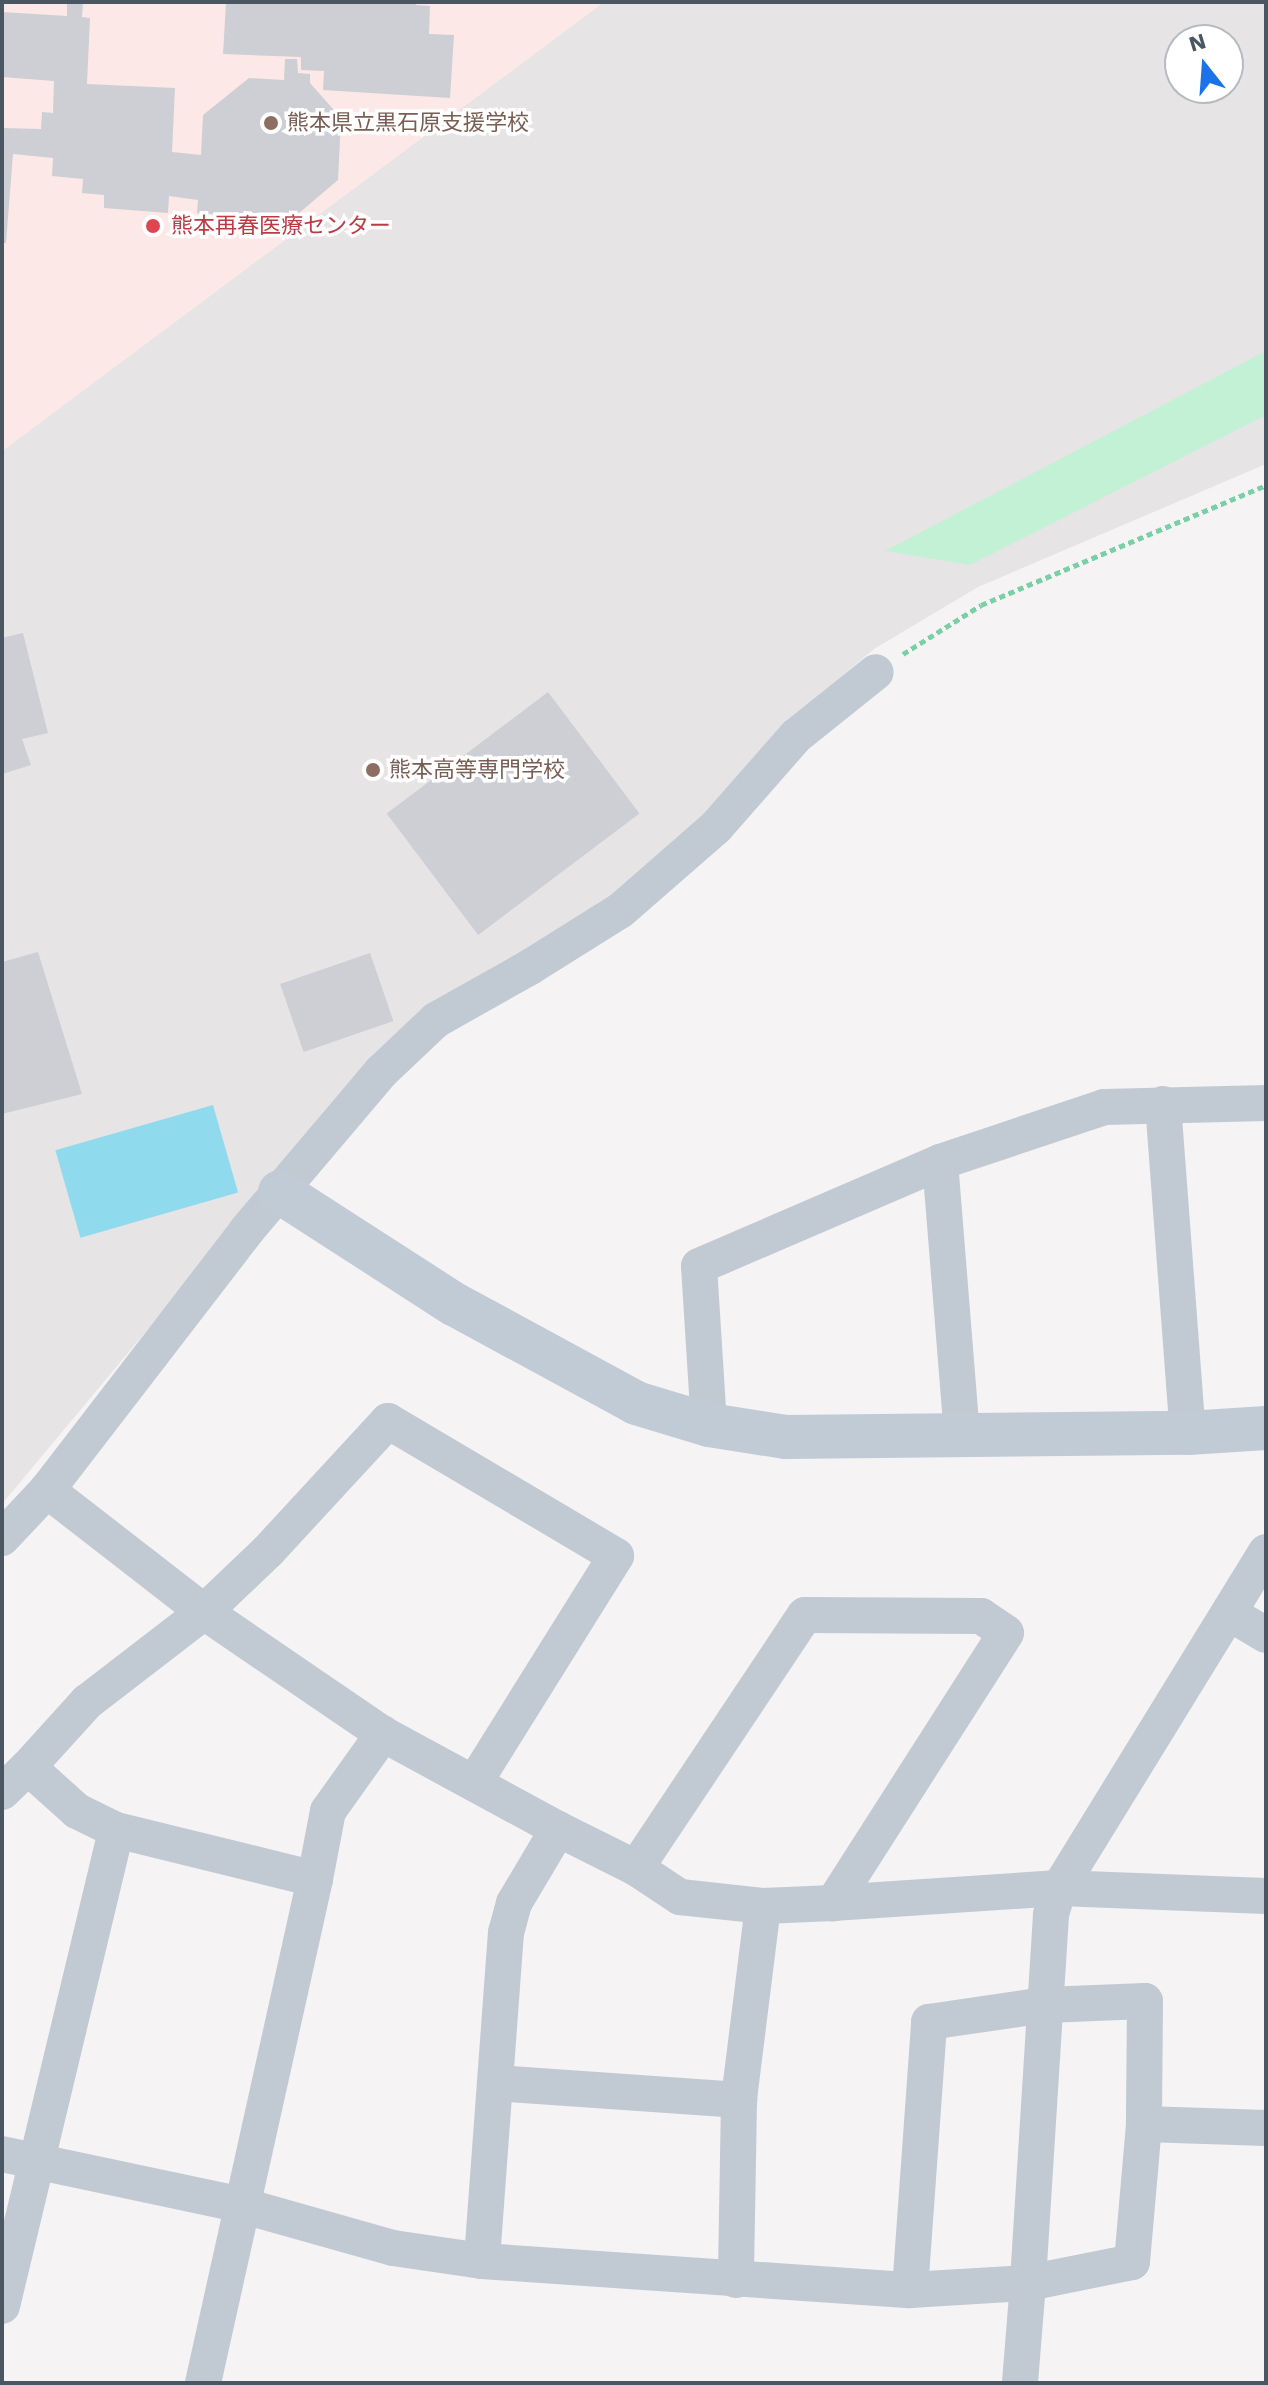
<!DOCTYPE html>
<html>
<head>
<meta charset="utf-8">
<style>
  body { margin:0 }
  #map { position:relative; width:1268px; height:2385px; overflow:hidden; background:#f5f3f3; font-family:"Work Sans","Noto Sans JP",sans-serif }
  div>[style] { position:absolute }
  .education>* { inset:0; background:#e6e4e5 }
  .medical>* { inset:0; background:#fce8e6 }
  .green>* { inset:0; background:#c3f1d5 }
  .water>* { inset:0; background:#90daee; transform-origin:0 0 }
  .building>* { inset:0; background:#cdcfd5; transform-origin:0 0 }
  .path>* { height:5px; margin-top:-2.5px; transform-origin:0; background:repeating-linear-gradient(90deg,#7ad0a6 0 6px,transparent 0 10px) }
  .street>* { height:36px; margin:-18px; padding:0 18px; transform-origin:18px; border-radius:18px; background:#c1cad2 }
  .secondary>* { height:44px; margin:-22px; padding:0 22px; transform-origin:22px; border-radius:22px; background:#c1cbd6 }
  .dots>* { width:22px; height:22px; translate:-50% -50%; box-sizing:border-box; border:4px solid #fff; border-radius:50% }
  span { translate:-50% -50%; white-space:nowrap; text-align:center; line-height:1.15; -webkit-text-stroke:7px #fff; paint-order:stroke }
  .education-label { font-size:22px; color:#785e54 }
  .left { translate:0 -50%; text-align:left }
  .health-label { font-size:22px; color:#be3a42 }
  .frame { position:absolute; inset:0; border:4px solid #4a5661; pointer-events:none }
  .north { position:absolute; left:1164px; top:24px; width:80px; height:80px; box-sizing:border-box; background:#fff; border:2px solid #b7bbc0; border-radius:50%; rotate:343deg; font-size:22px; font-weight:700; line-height:32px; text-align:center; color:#4a5661 }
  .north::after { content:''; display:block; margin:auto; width:28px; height:36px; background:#1a73e8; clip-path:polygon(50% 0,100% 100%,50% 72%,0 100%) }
</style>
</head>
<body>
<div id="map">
  <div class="education">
    <div style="clip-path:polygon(evenodd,604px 2px,1266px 2px,1266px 464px,978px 587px,874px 649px,787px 722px,700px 818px,611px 898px,521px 958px,238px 1221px,2px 1504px,2px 451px,604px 2px,1180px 40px,1228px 40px,1228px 88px,1180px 88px,1180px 40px)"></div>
  </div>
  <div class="medical">
    <div style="clip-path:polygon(2px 2px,604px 2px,2px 451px)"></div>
  </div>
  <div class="green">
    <div style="clip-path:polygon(1266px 351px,1266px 415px,970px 565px,885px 551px)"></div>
  </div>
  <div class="water">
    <div style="left:213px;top:1105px;width:91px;height:164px;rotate:74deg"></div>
  </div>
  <div class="building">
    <div style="clip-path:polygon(67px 2px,83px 2px,82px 17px,90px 18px,87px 84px,175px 88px,172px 152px,201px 155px,203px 115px,249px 78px,284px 80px,285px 59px,297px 59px,298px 73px,310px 74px,310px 83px,341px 118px,338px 180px,292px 219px,197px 213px,198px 200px,169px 196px,168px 213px,104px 208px,104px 195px,82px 193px,83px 179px,52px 176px,53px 158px,13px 154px,6px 243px,2px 243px,2px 128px,41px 129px,42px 112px,53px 113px,54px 81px,2px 77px,2px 12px,67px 16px)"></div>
    <div style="clip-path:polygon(226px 2px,416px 2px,416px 5px,430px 6px,429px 34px,454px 35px,450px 98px,323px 90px,324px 71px,301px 70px,301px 57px,223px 54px)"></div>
    <div style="clip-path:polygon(23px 633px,48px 733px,22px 739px,31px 765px,2px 774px,2px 638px)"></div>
    <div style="left:548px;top:692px;width:152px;height:202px;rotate:53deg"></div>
    <div style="clip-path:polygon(38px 952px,82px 1094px,2px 1114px,2px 962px)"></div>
    <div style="left:370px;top:953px;width:72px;height:95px;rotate:71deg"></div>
  </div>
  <div class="path">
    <div style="left:903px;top:654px;width:92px;rotate:-32.1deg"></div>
    <div style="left:981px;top:605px;width:309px;rotate:-22.8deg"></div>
  </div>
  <div class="street">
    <div style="left:1163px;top:1104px;width:330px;rotate:85.7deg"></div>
    <div style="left:940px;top:1162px;width:274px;rotate:85.4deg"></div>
    <div style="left:709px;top:1425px;width:159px;rotate:-93.6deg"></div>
    <div style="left:699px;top:1266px;width:262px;rotate:-23.3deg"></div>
    <div style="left:940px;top:1162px;width:173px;rotate:-18.5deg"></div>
    <div style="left:1104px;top:1107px;width:162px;rotate:-1.4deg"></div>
    <div style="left:2px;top:1538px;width:66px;rotate:-46.8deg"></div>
    <div style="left:47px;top:1490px;width:328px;rotate:-52.4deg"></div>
    <div style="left:247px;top:1230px;width:207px;rotate:-49.7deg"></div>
    <div style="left:381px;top:1072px;width:76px;rotate:-43.4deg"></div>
    <div style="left:436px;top:1020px;width:108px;rotate:-29.4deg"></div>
    <div style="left:530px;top:967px;width:107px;rotate:-32.1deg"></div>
    <div style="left:621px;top:910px;width:126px;rotate:-41.1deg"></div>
    <div style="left:716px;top:827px;width:121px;rotate:-48.7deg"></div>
    <div style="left:796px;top:736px;width:102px;rotate:-38.7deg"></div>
    <div style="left:1266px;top:1552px;width:395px;rotate:121.6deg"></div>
    <div style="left:1059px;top:1888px;width:28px;rotate:107deg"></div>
    <div style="left:1051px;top:1915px;width:369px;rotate:93.6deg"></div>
    <div style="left:1028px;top:2283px;width:106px;rotate:-11.4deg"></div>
    <div style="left:1132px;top:2262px;width:139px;rotate:-85deg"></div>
    <div style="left:1144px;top:2124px;width:122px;rotate:1.9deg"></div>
    <div style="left:1229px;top:1613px;width:43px;rotate:30.7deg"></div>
    <div style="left:383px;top:1734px;width:199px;rotate:28.5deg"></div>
    <div style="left:558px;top:1829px;width:86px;rotate:120.7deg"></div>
    <div style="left:514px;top:1903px;width:30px;rotate:105deg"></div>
    <div style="left:506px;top:1932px;width:330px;rotate:94.2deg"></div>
    <div style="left:28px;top:1767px;width:88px;rotate:-47.8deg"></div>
    <div style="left:87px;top:1702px;width:148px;rotate:-37.6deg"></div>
    <div style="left:204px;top:1612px;width:199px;rotate:-142.2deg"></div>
    <div style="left:2px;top:1792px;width:36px;rotate:-44deg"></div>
    <div style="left:28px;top:1767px;width:66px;rotate:41.9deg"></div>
    <div style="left:77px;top:1811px;width:43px;rotate:26deg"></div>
    <div style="left:116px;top:1830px;width:205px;rotate:13.8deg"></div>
    <div style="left:315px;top:1879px;width:516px;rotate:102.53deg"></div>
    <div style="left:558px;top:1829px;width:87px;rotate:26.6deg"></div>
    <div style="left:636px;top:1868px;width:53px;rotate:33.4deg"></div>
    <div style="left:680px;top:1897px;width:83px;rotate:6.2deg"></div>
    <div style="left:763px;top:1906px;width:195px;rotate:97.1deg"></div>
    <div style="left:636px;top:1868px;width:304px;rotate:-56.3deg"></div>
    <div style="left:805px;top:1615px;width:176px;rotate:0.3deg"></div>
    <div style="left:981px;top:1616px;width:30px;rotate:34deg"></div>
    <div style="left:1006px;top:1633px;width:321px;rotate:122.6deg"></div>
    <div style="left:833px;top:1903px;width:70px;rotate:177.5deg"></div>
    <div style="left:315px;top:1879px;width:69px;rotate:-79.2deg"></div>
    <div style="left:328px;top:1811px;width:95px;rotate:-54.5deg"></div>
    <div style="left:383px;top:1734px;width:217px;rotate:-145.7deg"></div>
    <div style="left:204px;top:1612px;width:88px;rotate:-43.6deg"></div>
    <div style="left:268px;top:1551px;width:177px;rotate:-47.3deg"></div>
    <div style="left:388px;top:1421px;width:265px;rotate:30.6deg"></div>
    <div style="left:616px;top:1556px;width:268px;rotate:122deg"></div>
    <div style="left:833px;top:1903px;width:226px;rotate:-3.8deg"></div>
    <div style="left:1059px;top:1888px;width:207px;rotate:2.2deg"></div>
    <div style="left:496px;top:2083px;width:244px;rotate:4deg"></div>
    <div style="left:739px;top:2100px;width:180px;rotate:91deg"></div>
    <div style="left:2px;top:2154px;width:244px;rotate:12deg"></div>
    <div style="left:241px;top:2205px;width:158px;rotate:15.8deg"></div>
    <div style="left:393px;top:2248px;width:90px;rotate:8.3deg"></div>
    <div style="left:482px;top:2261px;width:429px;rotate:3.9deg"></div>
    <div style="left:910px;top:2290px;width:118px;rotate:-3.4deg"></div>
    <div style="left:1028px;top:2283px;width:100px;rotate:94.6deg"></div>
    <div style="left:910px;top:2290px;width:269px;rotate:-85.9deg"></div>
    <div style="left:929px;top:2022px;width:117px;rotate:-8.3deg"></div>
    <div style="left:1045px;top:2005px;width:100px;rotate:-2.3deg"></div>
    <div style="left:1145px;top:2001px;width:123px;rotate:90.5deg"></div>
    <div style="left:2px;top:2306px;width:489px;rotate:-76.5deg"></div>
  </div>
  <div class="secondary">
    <div style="left:280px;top:1192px;width:207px;rotate:32.8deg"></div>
    <div style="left:454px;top:1304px;width:207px;rotate:28.5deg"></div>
    <div style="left:636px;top:1403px;width:76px;rotate:16.8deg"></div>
    <div style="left:709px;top:1425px;width:78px;rotate:8.9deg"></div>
    <div style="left:786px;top:1437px;width:402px;rotate:-0.6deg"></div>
    <div style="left:1188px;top:1433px;width:78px;rotate:-3.7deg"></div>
  </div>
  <div class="dots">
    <div style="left:271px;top:123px;background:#8d6e63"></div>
    <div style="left:153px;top:226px;background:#e0444e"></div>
    <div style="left:373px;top:770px;background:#8d6e63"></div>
  </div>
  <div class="education-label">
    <span class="left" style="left:287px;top:123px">熊本県立黒石原支援学校</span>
    <span class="left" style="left:389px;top:770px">熊本高等専門学校</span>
  </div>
  <div class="health-label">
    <span class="left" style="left:171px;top:226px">熊本再春医療センター</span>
  </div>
  <div class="frame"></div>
  <div class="north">N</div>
</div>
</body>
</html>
